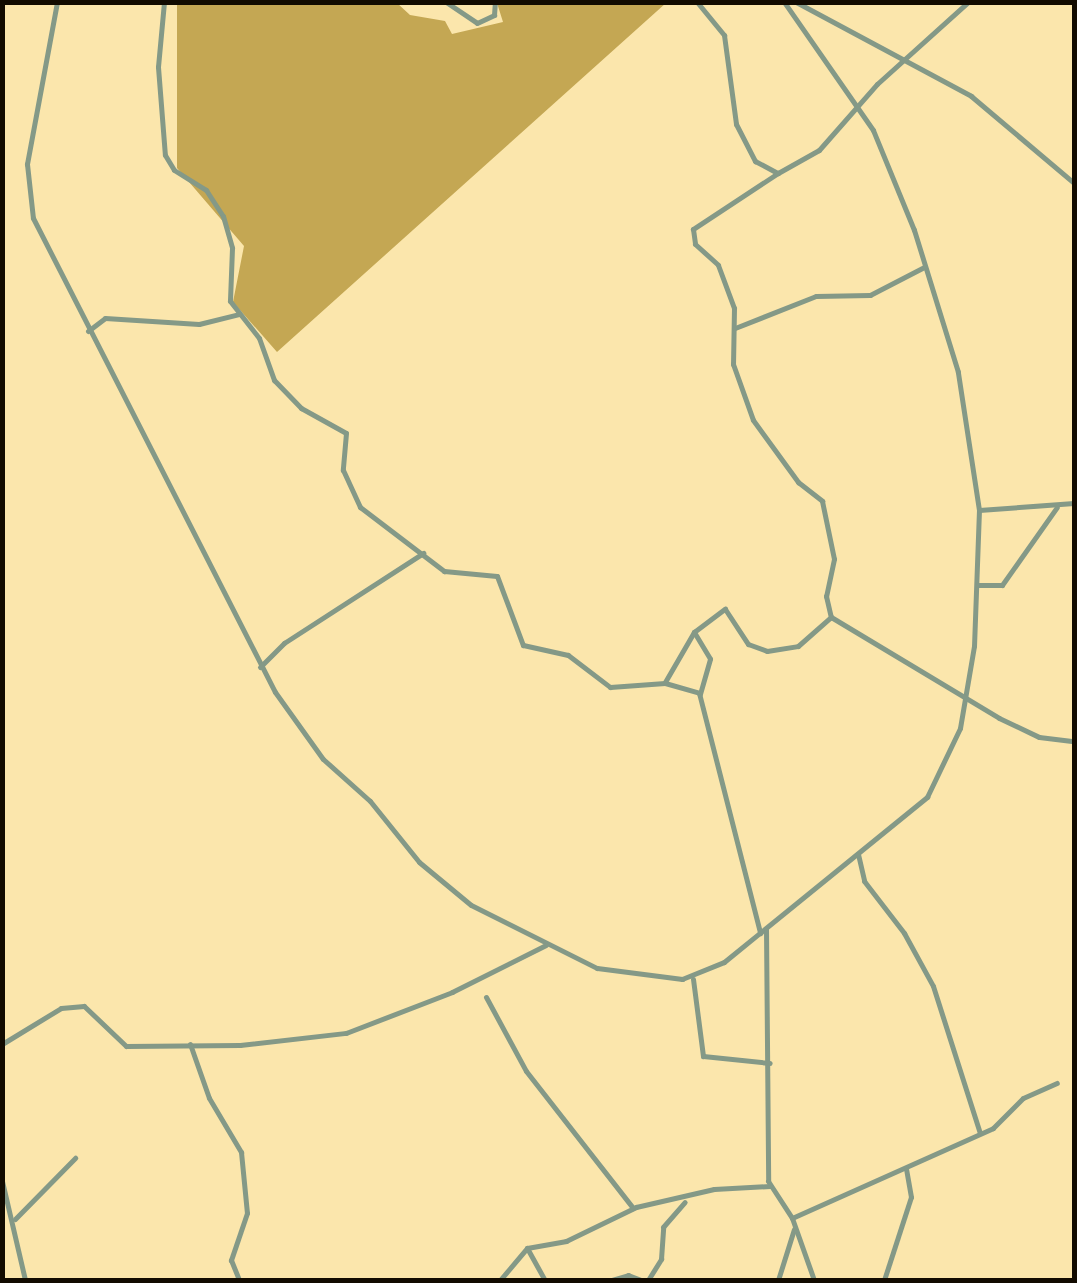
<!DOCTYPE html>
<html>
<head>
<meta charset="utf-8">
<style>
  body { margin:0 }
  #map { position:relative; width:1077px; height:1283px; overflow:hidden; background:#fbe6ac; font-family:"Exo 2",sans-serif }
  div>[style] { position:absolute }
  .forest>* { inset:0; background:#c4a753 }
  .street>* { height:5px; margin:-2.5px; padding:0 2.5px; transform-origin:2.5px; border-radius:2.5px; background:#849987 }
  span { translate:-50% -50%; white-space:nowrap; text-align:center; line-height:1.15; -webkit-text-stroke:8px #fbe6ac; paint-order:stroke }
  .frame { position:absolute; inset:0; border:5px solid #120b00; pointer-events:none }
</style>
</head>
<body>
<div id="map">
  <div class="forest">
    <div style="clip-path:polygon(177px 2px,397px 3px,410px 15px,445px 21px,452px 34px,503px 22px,497px 3px,666px 3px,277px 352px,233px 302px,244px 246px,177px 168px)"></div>
  </div>
  <div class="street">
    <div style="left:57px;top:2px;width:165px;rotate:100.5deg"></div>
    <div style="left:27px;top:164px;width:54px;rotate:83.7deg"></div>
    <div style="left:33px;top:218px;width:532px;rotate:62.95deg"></div>
    <div style="left:275px;top:692px;width:82px;rotate:54.4deg"></div>
    <div style="left:323px;top:759px;width:63px;rotate:41.8deg"></div>
    <div style="left:370px;top:801px;width:78px;rotate:51.2deg"></div>
    <div style="left:419px;top:862px;width:67px;rotate:39.6deg"></div>
    <div style="left:471px;top:905px;width:141px;rotate:26.6deg"></div>
    <div style="left:597px;top:968px;width:86px;rotate:7.4deg"></div>
    <div style="left:682px;top:979px;width:45px;rotate:-22deg"></div>
    <div style="left:724px;top:962px;width:262px;rotate:-39.1deg"></div>
    <div style="left:927px;top:797px;width:76px;rotate:-64.4deg"></div>
    <div style="left:960px;top:728px;width:83px;rotate:-80.3deg"></div>
    <div style="left:974px;top:646px;width:136px;rotate:-87.9deg"></div>
    <div style="left:979px;top:510px;width:140px;rotate:-98.7deg"></div>
    <div style="left:958px;top:372px;width:149px;rotate:-107.2deg"></div>
    <div style="left:914px;top:230px;width:108px;rotate:-112.3deg"></div>
    <div style="left:873px;top:130px;width:156px;rotate:-124.8deg"></div>
    <div style="left:164px;top:2px;width:65px;rotate:95.3deg"></div>
    <div style="left:158px;top:67px;width:88px;rotate:85.5deg"></div>
    <div style="left:165px;top:155px;width:17px;rotate:59deg"></div>
    <div style="left:174px;top:170px;width:38px;rotate:32deg"></div>
    <div style="left:206px;top:190px;width:31px;rotate:57deg"></div>
    <div style="left:223px;top:216px;width:33px;rotate:74deg"></div>
    <div style="left:232px;top:248px;width:53px;rotate:92.2deg"></div>
    <div style="left:230px;top:301px;width:47px;rotate:51.9deg"></div>
    <div style="left:259px;top:338px;width:45px;rotate:70.3deg"></div>
    <div style="left:274px;top:380px;width:39px;rotate:46deg"></div>
    <div style="left:301px;top:408px;width:51px;rotate:29.1deg"></div>
    <div style="left:346px;top:433px;width:37px;rotate:95deg"></div>
    <div style="left:343px;top:470px;width:41px;rotate:65.3deg"></div>
    <div style="left:360px;top:507px;width:106px;rotate:37.3deg"></div>
    <div style="left:444px;top:571px;width:53px;rotate:5.4deg"></div>
    <div style="left:497px;top:576px;width:74px;rotate:69.4deg"></div>
    <div style="left:523px;top:645px;width:46px;rotate:12.5deg"></div>
    <div style="left:568px;top:655px;width:53px;rotate:37.3deg"></div>
    <div style="left:610px;top:687px;width:55px;rotate:-4.2deg"></div>
    <div style="left:665px;top:683px;width:35px;rotate:16deg"></div>
    <div style="left:699px;top:693px;width:248px;rotate:75.7deg"></div>
    <div style="left:446px;top:2px;width:37px;rotate:34deg"></div>
    <div style="left:477px;top:23px;width:19px;rotate:-25deg"></div>
    <div style="left:494px;top:15px;width:13px;rotate:-86deg"></div>
    <div style="left:697px;top:2px;width:43px;rotate:50.7deg"></div>
    <div style="left:724px;top:35px;width:90px;rotate:82.3deg"></div>
    <div style="left:736px;top:124px;width:42px;rotate:62.8deg"></div>
    <div style="left:755px;top:161px;width:26px;rotate:28deg"></div>
    <div style="left:778px;top:173px;width:47px;rotate:-29.3deg"></div>
    <div style="left:819px;top:150px;width:88px;rotate:-48.7deg"></div>
    <div style="left:877px;top:84px;width:122px;rotate:-42deg"></div>
    <div style="left:796px;top:2px;width:199px;rotate:28.2deg"></div>
    <div style="left:971px;top:96px;width:135px;rotate:40.2deg"></div>
    <div style="left:778px;top:173px;width:102px;rotate:146.6deg"></div>
    <div style="left:693px;top:229px;width:15px;rotate:82deg"></div>
    <div style="left:695px;top:244px;width:31px;rotate:42deg"></div>
    <div style="left:718px;top:265px;width:46px;rotate:69.6deg"></div>
    <div style="left:734px;top:308px;width:56px;rotate:91deg"></div>
    <div style="left:733px;top:364px;width:59px;rotate:70.3deg"></div>
    <div style="left:753px;top:420px;width:77px;rotate:54deg"></div>
    <div style="left:798px;top:482px;width:31px;rotate:38deg"></div>
    <div style="left:822px;top:501px;width:59px;rotate:78.3deg"></div>
    <div style="left:834px;top:559px;width:38px;rotate:102deg"></div>
    <div style="left:826px;top:596px;width:22px;rotate:77deg"></div>
    <div style="left:831px;top:617px;width:196px;rotate:31deg"></div>
    <div style="left:999px;top:718px;width:44px;rotate:25.4deg"></div>
    <div style="left:1039px;top:737px;width:35px;rotate:7deg"></div>
    <div style="left:735px;top:328px;width:87px;rotate:-21.6deg"></div>
    <div style="left:816px;top:296px;width:54px;rotate:-1.1deg"></div>
    <div style="left:870px;top:295px;width:61px;rotate:-27.4deg"></div>
    <div style="left:88px;top:331px;width:21px;rotate:-37deg"></div>
    <div style="left:105px;top:318px;width:94px;rotate:3.7deg"></div>
    <div style="left:199px;top:324px;width:41px;rotate:-14deg"></div>
    <div style="left:979px;top:510px;width:95px;rotate:-4.2deg"></div>
    <div style="left:978px;top:585px;width:24px"></div>
    <div style="left:1002px;top:585px;width:95px;rotate:-54.8deg"></div>
    <div style="left:694px;top:632px;width:31px;rotate:59deg"></div>
    <div style="left:710px;top:659px;width:37px;rotate:106deg"></div>
    <div style="left:260px;top:667px;width:34px;rotate:-45deg"></div>
    <div style="left:284px;top:643px;width:166px;rotate:-32.9deg"></div>
    <div style="left:665px;top:682px;width:58px;rotate:-59.9deg"></div>
    <div style="left:694px;top:632px;width:39px;rotate:-37deg"></div>
    <div style="left:725px;top:609px;width:42px;rotate:56.7deg"></div>
    <div style="left:748px;top:644px;width:20px;rotate:20deg"></div>
    <div style="left:767px;top:651px;width:31px;rotate:-9deg"></div>
    <div style="left:798px;top:646px;width:44px;rotate:-41.3deg"></div>
    <div style="left:858px;top:854px;width:28px;rotate:77deg"></div>
    <div style="left:864px;top:881px;width:66px;rotate:52.4deg"></div>
    <div style="left:904px;top:933px;width:60px;rotate:61.3deg"></div>
    <div style="left:933px;top:986px;width:154px;rotate:72.3deg"></div>
    <div style="left:766px;top:929px;width:252px;rotate:89.5deg"></div>
    <div style="left:768px;top:1181px;width:44px;rotate:57deg"></div>
    <div style="left:792px;top:1218px;width:66px;rotate:70.5deg"></div>
    <div style="left:693px;top:979px;width:78px;rotate:82.6deg"></div>
    <div style="left:703px;top:1056px;width:67px;rotate:6deg"></div>
    <div style="left:486px;top:997px;width:84px;rotate:61.6deg"></div>
    <div style="left:526px;top:1071px;width:174px;rotate:52deg"></div>
    <div style="left:2px;top:1044px;width:69px;rotate:-31.4deg"></div>
    <div style="left:61px;top:1008px;width:23px;rotate:-5deg"></div>
    <div style="left:84px;top:1006px;width:58px;rotate:43.6deg"></div>
    <div style="left:126px;top:1046px;width:114px;rotate:-0.5deg"></div>
    <div style="left:240px;top:1045px;width:107px;rotate:-6.5deg"></div>
    <div style="left:346px;top:1033px;width:114px;rotate:-21.1deg"></div>
    <div style="left:452px;top:992px;width:105px;rotate:-26.6deg"></div>
    <div style="left:190px;top:1044px;width:57px;rotate:70.6deg"></div>
    <div style="left:209px;top:1098px;width:63px;rotate:59.3deg"></div>
    <div style="left:241px;top:1152px;width:61px;rotate:84.4deg"></div>
    <div style="left:247px;top:1213px;width:50px;rotate:108.8deg"></div>
    <div style="left:231px;top:1260px;width:22px;rotate:68deg"></div>
    <div style="left:2px;top:1181px;width:102px;rotate:76.9deg"></div>
    <div style="left:792px;top:1218px;width:220px;rotate:-24.1deg"></div>
    <div style="left:993px;top:1128px;width:42px;rotate:-45deg"></div>
    <div style="left:1023px;top:1098px;width:37px;rotate:-24deg"></div>
    <div style="left:15px;top:1219px;width:86px;rotate:-45.5deg"></div>
    <div style="left:527px;top:1248px;width:37px;rotate:61deg"></div>
    <div style="left:500px;top:1280px;width:42px;rotate:-49.8deg"></div>
    <div style="left:527px;top:1248px;width:40px;rotate:-10deg"></div>
    <div style="left:566px;top:1241px;width:78px;rotate:-25.9deg"></div>
    <div style="left:636px;top:1207px;width:80px;rotate:-13deg"></div>
    <div style="left:714px;top:1189px;width:56px;rotate:-3.1deg"></div>
    <div style="left:612px;top:1280px;width:17px;rotate:-17deg"></div>
    <div style="left:628px;top:1275px;width:14px;rotate:21deg"></div>
    <div style="left:648px;top:1280px;width:25px;rotate:-58deg"></div>
    <div style="left:661px;top:1259px;width:32px;rotate:-86deg"></div>
    <div style="left:663px;top:1227px;width:33px;rotate:-49deg"></div>
    <div style="left:778px;top:1280px;width:53px;rotate:-72.6deg"></div>
    <div style="left:884px;top:1280px;width:87px;rotate:-72deg"></div>
    <div style="left:911px;top:1197px;width:28px;rotate:-100deg"></div>
  </div>
  <div class="frame"></div>
</div>
</body>
</html>
